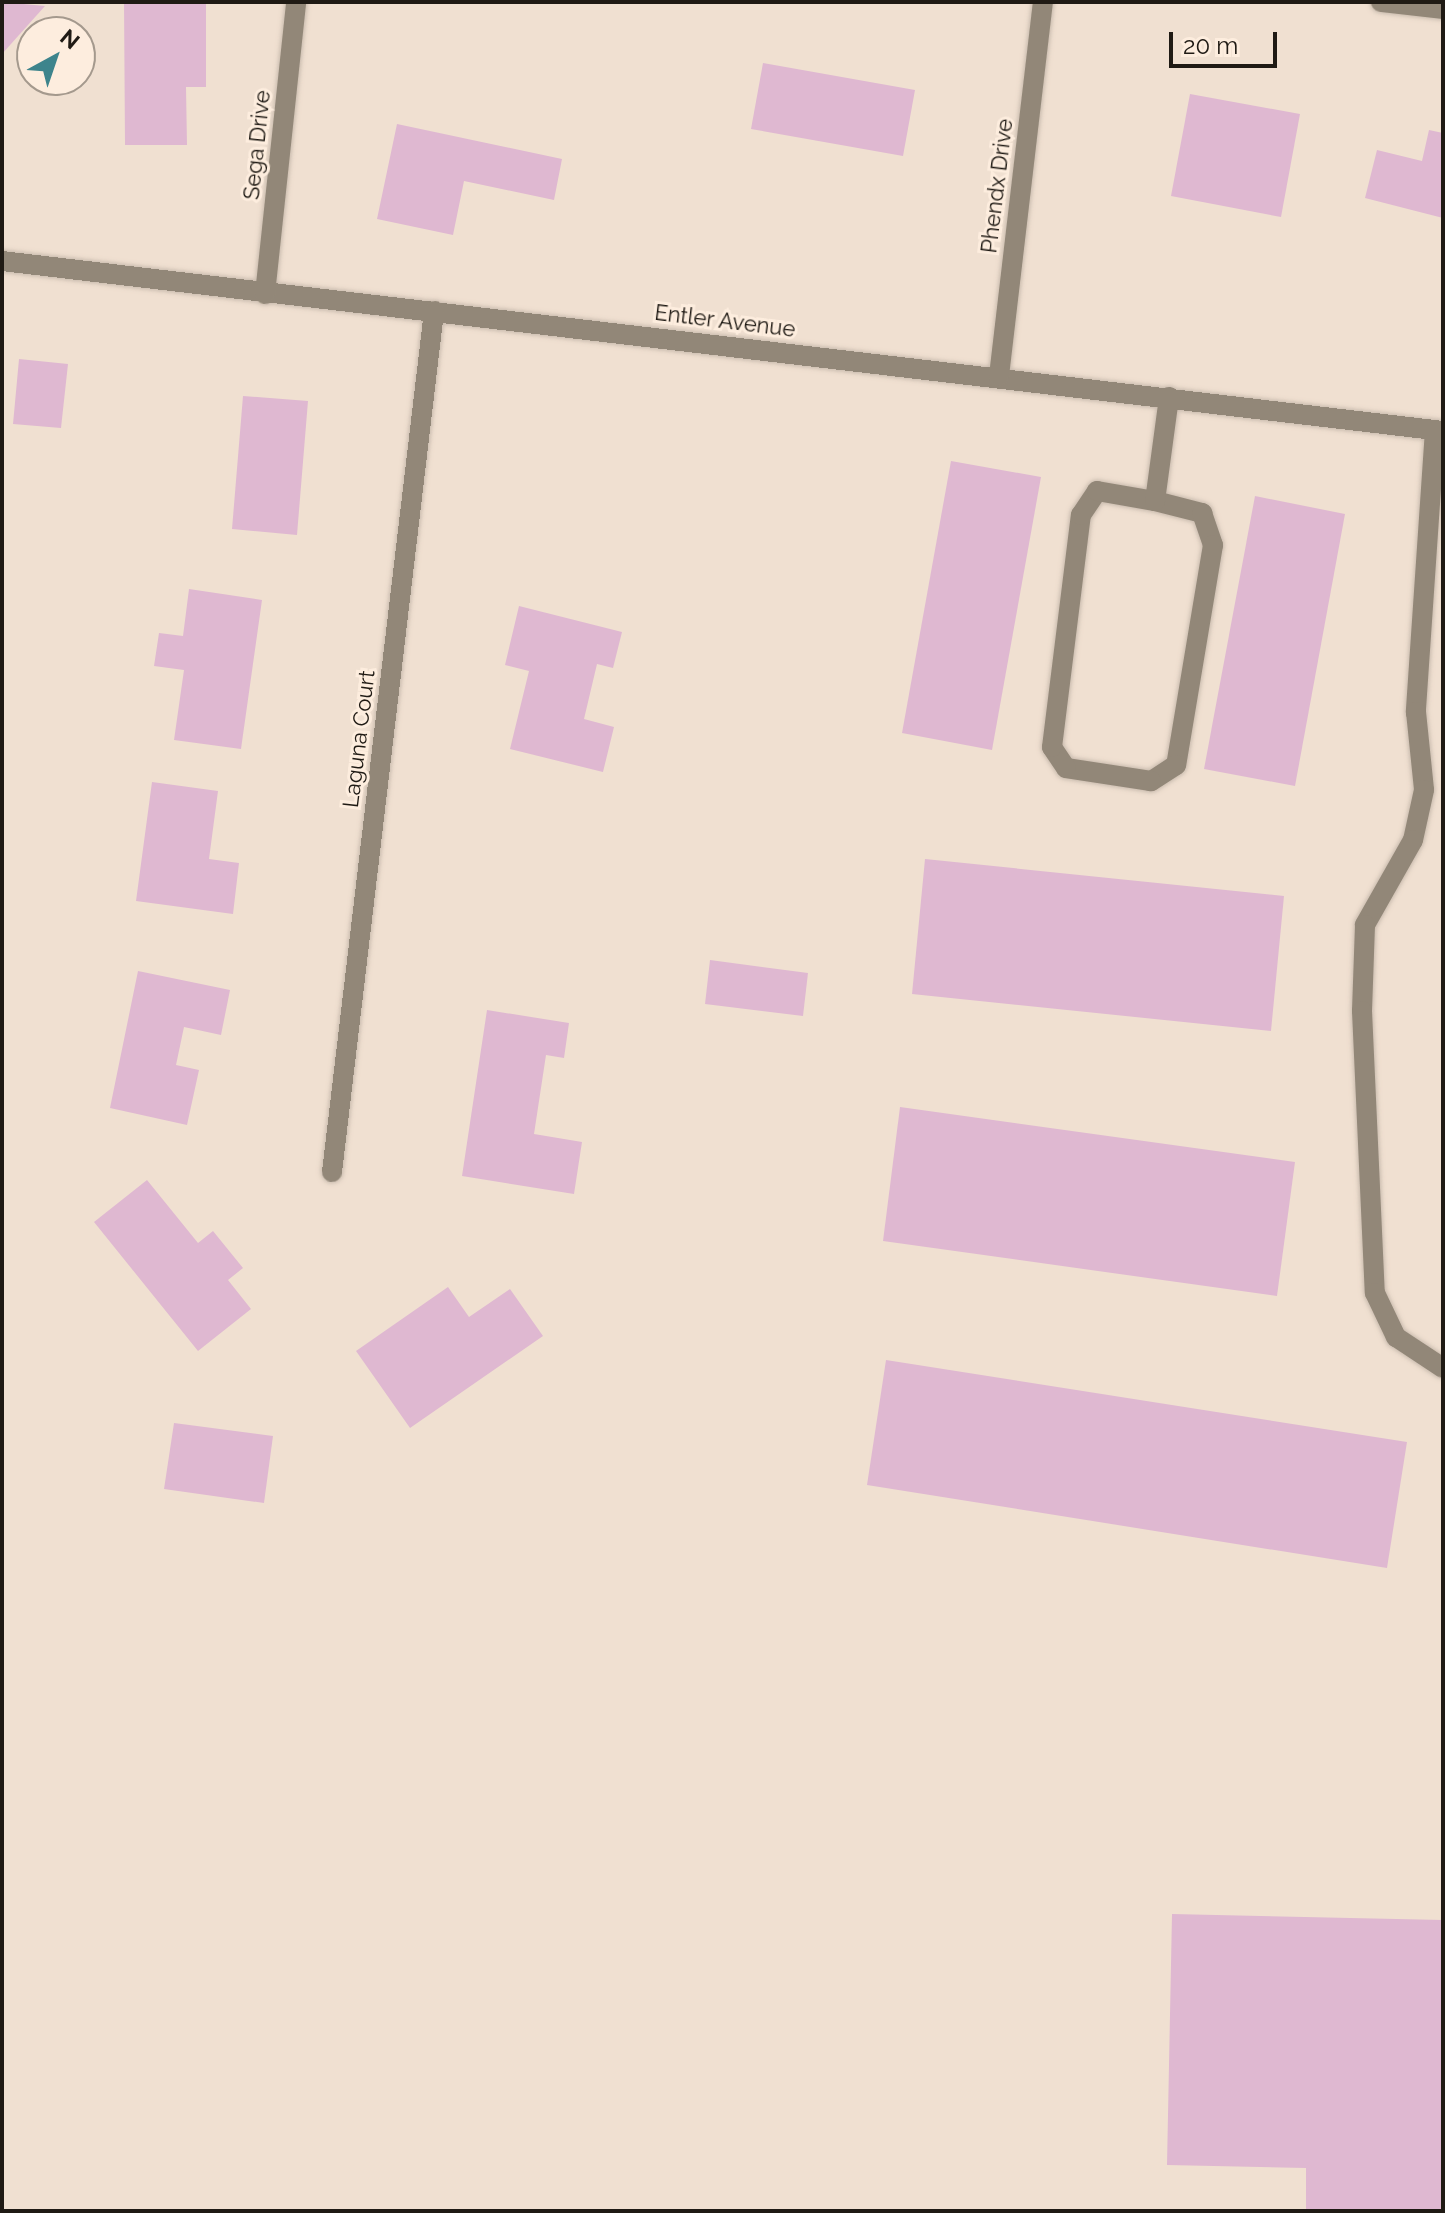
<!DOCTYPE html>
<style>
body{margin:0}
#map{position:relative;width:1445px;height:2213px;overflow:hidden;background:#f0e0d1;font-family:Raleway,sans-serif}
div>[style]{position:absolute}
.building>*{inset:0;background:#dfb8d1}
.roads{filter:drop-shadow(0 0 2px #cabcaf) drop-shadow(0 0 2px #cabcaf)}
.service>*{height:20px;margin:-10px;padding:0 10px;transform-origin:10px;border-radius:10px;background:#928778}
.minor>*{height:20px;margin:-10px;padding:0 10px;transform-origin:10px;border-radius:10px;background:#928778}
span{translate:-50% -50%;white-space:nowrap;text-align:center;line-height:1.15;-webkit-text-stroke:6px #fdedde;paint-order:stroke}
.street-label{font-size:22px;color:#1f1a14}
.frame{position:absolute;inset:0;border:4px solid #1f1a14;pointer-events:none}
.north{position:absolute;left:16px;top:16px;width:80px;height:80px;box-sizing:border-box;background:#fdedde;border:2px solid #a4998d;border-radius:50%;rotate:40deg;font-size:22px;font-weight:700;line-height:32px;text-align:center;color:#1f1a14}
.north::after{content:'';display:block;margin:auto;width:28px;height:36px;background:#3d848c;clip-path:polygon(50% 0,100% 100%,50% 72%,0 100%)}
.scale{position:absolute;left:1169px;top:32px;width:108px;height:36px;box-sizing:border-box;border:4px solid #1f1a14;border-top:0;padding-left:10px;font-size:24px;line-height:28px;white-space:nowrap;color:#1f1a14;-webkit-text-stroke:6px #fdedde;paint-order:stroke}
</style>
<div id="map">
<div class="building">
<div style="clip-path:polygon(2px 2px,45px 6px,2px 54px)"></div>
<div style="clip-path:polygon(124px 2px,206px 2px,206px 87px,186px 87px,187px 145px,125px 145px)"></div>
<div style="clip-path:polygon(763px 63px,915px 90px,903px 156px,751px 129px)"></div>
<div style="clip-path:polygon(1190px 94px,1300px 114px,1281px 217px,1171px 196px)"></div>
<div style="clip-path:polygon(397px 124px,562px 159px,554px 200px,464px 181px,453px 235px,377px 219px)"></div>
<div style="clip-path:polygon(1429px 130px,1443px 133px,1443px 218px,1365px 198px,1377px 150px,1422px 161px)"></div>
<div style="clip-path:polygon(19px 359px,68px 364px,61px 428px,13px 424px)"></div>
<div style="clip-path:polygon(243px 396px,308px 401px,297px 535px,232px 529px)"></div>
<div style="clip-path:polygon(951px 461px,1041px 477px,992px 750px,902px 733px)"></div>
<div style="clip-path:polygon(1255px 496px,1345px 514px,1295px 786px,1204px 769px)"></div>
<div style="clip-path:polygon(189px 589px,262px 600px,241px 749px,174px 740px,184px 670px,154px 666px,159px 633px,183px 636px)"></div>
<div style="clip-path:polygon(519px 606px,622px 632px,613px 668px,597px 664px,584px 719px,614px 727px,603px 772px,510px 749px,529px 671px,505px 665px)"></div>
<div style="clip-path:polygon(152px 782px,218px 791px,209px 859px,239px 863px,233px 914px,136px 901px)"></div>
<div style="clip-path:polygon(925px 859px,1284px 896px,1271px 1031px,912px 994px)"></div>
<div style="clip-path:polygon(710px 960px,808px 973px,803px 1016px,705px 1004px)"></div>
<div style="clip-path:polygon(138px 971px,230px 990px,221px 1035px,184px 1027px,176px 1065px,199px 1070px,187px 1125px,110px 1108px)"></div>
<div style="clip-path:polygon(487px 1010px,569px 1023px,564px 1058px,546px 1055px,534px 1134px,582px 1142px,574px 1194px,462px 1176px)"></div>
<div style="clip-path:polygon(900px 1107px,1295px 1162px,1277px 1296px,883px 1241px)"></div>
<div style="clip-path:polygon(147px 1180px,198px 1243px,213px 1231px,243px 1268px,228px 1280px,251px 1309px,198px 1351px,94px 1222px)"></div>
<div style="clip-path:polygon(448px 1287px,469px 1317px,510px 1289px,543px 1336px,410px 1428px,356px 1351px)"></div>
<div style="clip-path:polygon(886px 1360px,1407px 1442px,1387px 1568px,867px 1485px)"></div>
<div style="clip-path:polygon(174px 1423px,273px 1436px,264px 1503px,164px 1489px)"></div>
<div style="clip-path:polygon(1172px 1914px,1443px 1920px,1443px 2211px,1306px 2211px,1306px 2168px,1167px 2165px)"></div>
</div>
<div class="roads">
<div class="service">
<div style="left:1435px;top:430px;width:283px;rotate:93.9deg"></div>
<div style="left:1416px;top:712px;width:78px;rotate:84.1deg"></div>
<div style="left:1424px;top:790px;width:51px;rotate:102.4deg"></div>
<div style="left:1413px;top:840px;width:98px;rotate:119.5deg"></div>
<div style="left:1365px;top:925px;width:86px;rotate:92deg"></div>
<div style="left:1362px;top:1011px;width:282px;rotate:87.4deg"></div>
<div style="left:1375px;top:1293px;width:49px;rotate:64.5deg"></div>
<div style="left:1396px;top:1337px;width:56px;rotate:33.4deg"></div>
<div style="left:1155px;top:501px;width:49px;rotate:14.3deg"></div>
<div style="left:1202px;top:513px;width:34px;rotate:71deg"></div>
<div style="left:1213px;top:545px;width:223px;rotate:99.5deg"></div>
<div style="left:1176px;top:765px;width:30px;rotate:147deg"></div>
<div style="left:1151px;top:781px;width:86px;rotate:-171.3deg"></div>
<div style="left:1066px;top:768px;width:25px;rotate:-124deg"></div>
<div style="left:1052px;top:747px;width:234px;rotate:-82.9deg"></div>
<div style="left:1081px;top:515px;width:29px;rotate:-56deg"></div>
<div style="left:1097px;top:491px;width:59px;rotate:9.8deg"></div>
<div style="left:1155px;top:501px;width:105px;rotate:-82.3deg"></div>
</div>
<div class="minor">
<div style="left:1381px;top:2px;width:62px;rotate:6.4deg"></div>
<div style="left:2px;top:261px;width:1451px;rotate:6.73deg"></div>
<div style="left:265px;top:294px;width:294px;rotate:-83.9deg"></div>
<div style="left:999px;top:376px;width:377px;rotate:-83.3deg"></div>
<div style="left:332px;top:1172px;width:867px;rotate:-83.24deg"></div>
</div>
</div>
<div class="street-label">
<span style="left:257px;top:145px;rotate:-84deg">Sega Drive</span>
<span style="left:997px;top:186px;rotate:-83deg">Phendx Drive</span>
<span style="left:725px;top:321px;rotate:7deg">Entler Avenue</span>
<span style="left:359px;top:739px;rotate:-83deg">Laguna Court</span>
</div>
<div class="frame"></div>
<div class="north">N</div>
<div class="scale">20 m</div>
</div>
